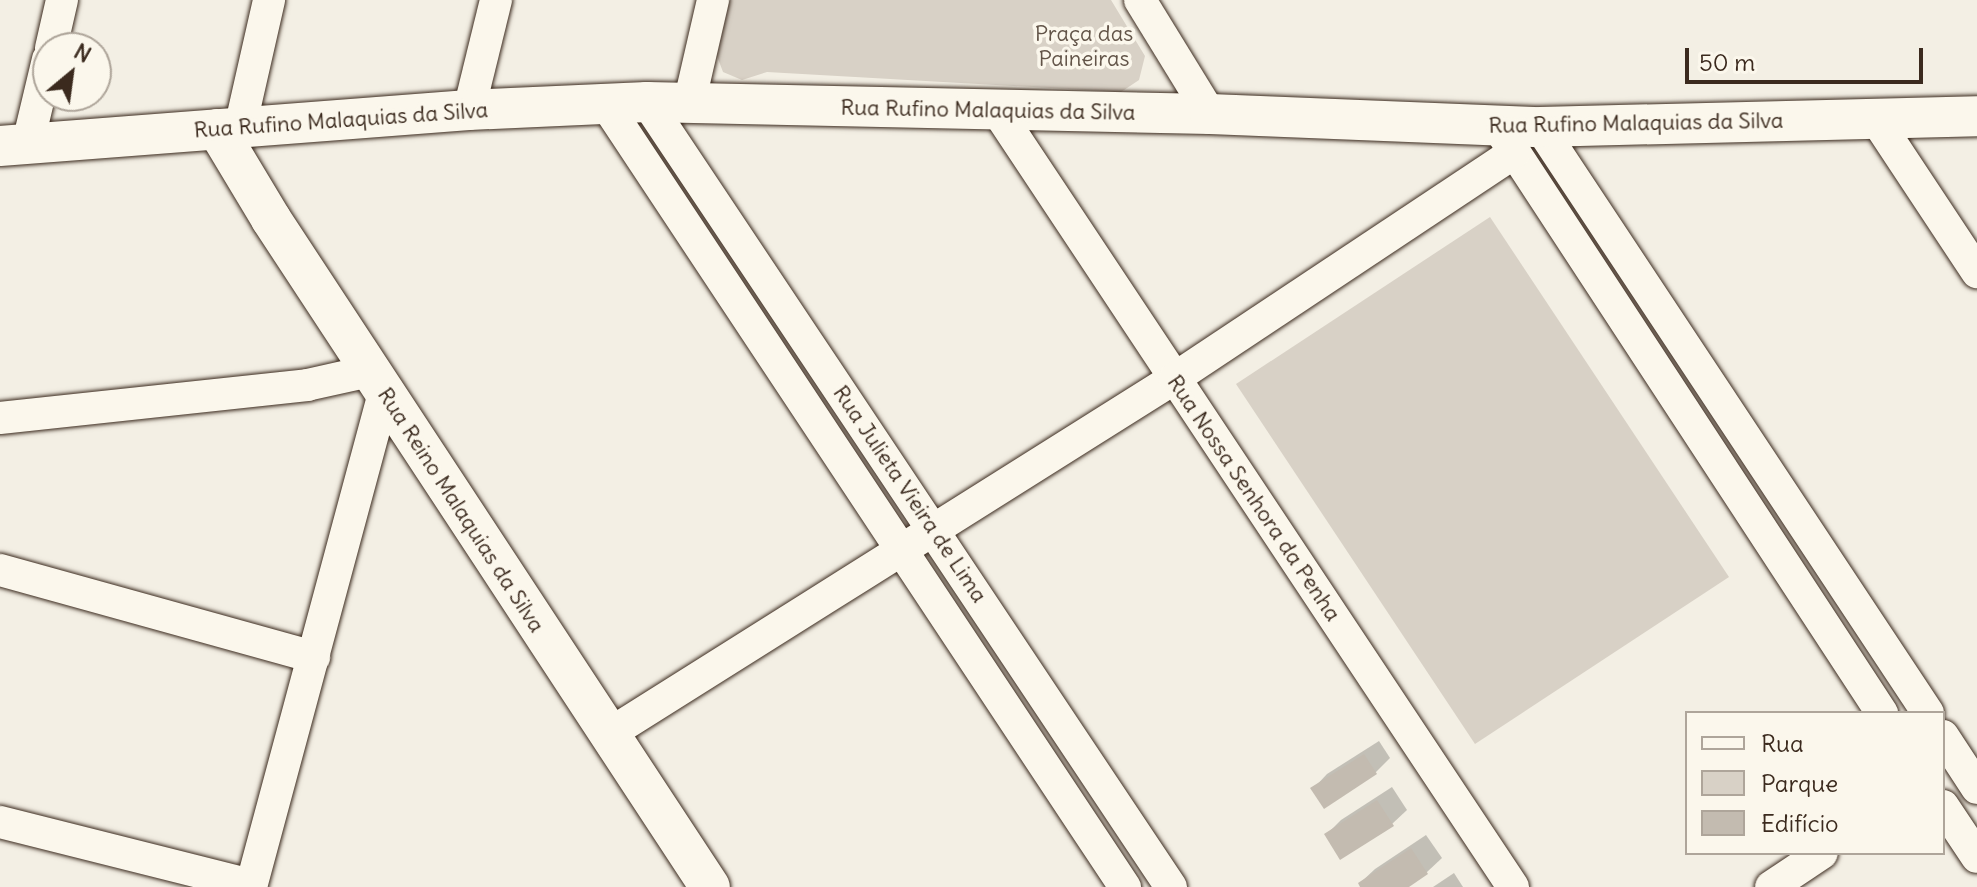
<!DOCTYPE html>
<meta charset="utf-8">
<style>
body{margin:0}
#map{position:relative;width:1977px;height:887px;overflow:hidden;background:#f3efe4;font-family:Delius,sans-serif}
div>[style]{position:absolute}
.green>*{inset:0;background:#d8d1c6}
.shadow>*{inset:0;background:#0003}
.building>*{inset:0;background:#c3bbb0}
.roads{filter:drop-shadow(0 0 2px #3b2a1e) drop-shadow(0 0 2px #3b2a1e)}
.minor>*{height:32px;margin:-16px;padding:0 16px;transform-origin:16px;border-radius:16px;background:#fbf7ec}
.tertiary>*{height:40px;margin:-20px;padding:0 20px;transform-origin:20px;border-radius:20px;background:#fbf7ec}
span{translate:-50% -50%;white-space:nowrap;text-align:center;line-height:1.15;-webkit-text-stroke:7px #fbf7ec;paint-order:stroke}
.park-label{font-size:22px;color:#625448}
.street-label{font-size:22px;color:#3b2a1e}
.legend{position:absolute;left:1685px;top:711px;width:260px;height:144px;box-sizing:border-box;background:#fbf7ec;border:2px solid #aea59a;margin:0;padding:10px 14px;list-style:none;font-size:24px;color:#3b2a1e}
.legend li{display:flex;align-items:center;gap:16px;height:40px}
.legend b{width:40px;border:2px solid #aea59a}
.north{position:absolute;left:32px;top:32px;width:80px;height:80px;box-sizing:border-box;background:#fbf7ec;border:2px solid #aea59a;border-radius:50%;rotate:29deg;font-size:22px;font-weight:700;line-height:32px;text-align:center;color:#3b2a1e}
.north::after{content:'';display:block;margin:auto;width:28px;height:36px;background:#3b2a1e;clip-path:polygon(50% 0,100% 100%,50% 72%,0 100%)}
.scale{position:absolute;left:1685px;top:48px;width:238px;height:36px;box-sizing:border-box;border:4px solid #3b2a1e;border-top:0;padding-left:10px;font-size:24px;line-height:28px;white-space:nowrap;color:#3b2a1e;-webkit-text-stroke:6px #fbf7ec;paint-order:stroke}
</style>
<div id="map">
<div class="green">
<div style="clip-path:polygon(730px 0,1111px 0,1145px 56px,1139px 80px,1121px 92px,767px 72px,742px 80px,723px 72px,717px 56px)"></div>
<div style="clip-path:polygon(1490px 217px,1729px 577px,1475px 744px,1236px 384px)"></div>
</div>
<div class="shadow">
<div style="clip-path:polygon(1379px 741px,1390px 758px,1376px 772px,1313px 789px,1327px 774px)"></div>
<div style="clip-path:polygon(1392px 787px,1407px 810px,1392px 824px,1326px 835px,1341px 820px)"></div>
<div style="clip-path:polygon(1426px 835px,1442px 858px,1427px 872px,1405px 887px,1363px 887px,1360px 883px,1375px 869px)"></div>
<div style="clip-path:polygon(1454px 873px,1463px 887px,1433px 887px)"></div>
</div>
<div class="building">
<div style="clip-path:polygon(1364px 754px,1377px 774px,1324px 809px,1310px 788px)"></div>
<div style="clip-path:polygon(1377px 800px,1394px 826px,1340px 860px,1324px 834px)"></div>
<div style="clip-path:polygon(1411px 848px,1428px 874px,1409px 887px,1360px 887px,1358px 883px)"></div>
</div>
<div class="roads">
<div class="minor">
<div style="left:1140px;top:0;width:134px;rotate:58.4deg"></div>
<div style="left:51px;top:48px;width:49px;rotate:-77.1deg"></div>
<div style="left:647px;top:102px;width:944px;rotate:56.28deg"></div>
<div style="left:605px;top:103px;width:941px;rotate:56.45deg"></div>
<div style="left:689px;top:104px;width:107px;rotate:-77deg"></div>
<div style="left:996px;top:109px;width:934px;rotate:56.39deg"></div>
<div style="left:469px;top:110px;width:113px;rotate:-76.2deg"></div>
<div style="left:1875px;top:118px;width:185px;rotate:56.5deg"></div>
<div style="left:1540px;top:127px;width:703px;rotate:56.49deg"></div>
<div style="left:240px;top:128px;width:131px;rotate:-77.2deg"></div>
<div style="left:1504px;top:136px;width:690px;rotate:56.77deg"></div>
<div style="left:28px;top:143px;width:86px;rotate:-76.6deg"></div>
<div style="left:0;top:418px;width:309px;rotate:-6.1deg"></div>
<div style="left:307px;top:385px;width:65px;rotate:-12.5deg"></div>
<div style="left:0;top:570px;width:326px;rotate:15.5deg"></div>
<div style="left:609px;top:734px;width:669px;rotate:-32.17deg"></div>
<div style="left:1175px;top:378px;width:408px;rotate:-33.6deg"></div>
<div style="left:1943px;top:736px;width:62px;rotate:56.8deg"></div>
<div style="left:1943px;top:806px;width:61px;rotate:56.3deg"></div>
<div style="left:0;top:822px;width:259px;rotate:14.1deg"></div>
<div style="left:251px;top:887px;width:512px;rotate:-74.93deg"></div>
<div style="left:1771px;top:887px;width:61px;rotate:-33.7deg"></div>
</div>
<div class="tertiary">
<div style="left:217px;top:129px;width:105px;rotate:59deg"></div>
<div style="left:271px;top:219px;width:799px;rotate:56.69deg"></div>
<div style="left:0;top:146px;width:470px;rotate:-4.4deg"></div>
<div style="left:469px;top:110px;width:178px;rotate:-2.6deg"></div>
<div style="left:647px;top:102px;width:563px;rotate:1.22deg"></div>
<div style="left:1210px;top:114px;width:330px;rotate:2.3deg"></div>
<div style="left:1540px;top:127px;width:437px;rotate:-1.4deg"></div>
</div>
</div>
<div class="park-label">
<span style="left:1084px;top:46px">Praça das<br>Paineiras</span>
</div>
<div class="street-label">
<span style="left:988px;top:110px;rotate:1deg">Rua Rufino Malaquias da Silva</span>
<span style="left:341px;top:120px;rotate:-4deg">Rua Rufino Malaquias da Silva</span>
<span style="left:1636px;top:123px;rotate:-1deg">Rua Rufino Malaquias da Silva</span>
<span style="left:910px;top:494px;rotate:56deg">Rua Julieta Vieira de Lima</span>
<span style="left:1254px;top:498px;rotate:56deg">Rua Nossa Senhora da Penha</span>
<span style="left:461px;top:510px;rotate:57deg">Rua Reino Malaquias da Silva</span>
</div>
<ul class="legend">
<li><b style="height:10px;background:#fbf7ec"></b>Rua</li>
<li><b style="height:22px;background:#d8d1c6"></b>Parque</li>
<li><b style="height:22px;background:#c3bbb0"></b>Edifício</li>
</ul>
<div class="north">N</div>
<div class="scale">50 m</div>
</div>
